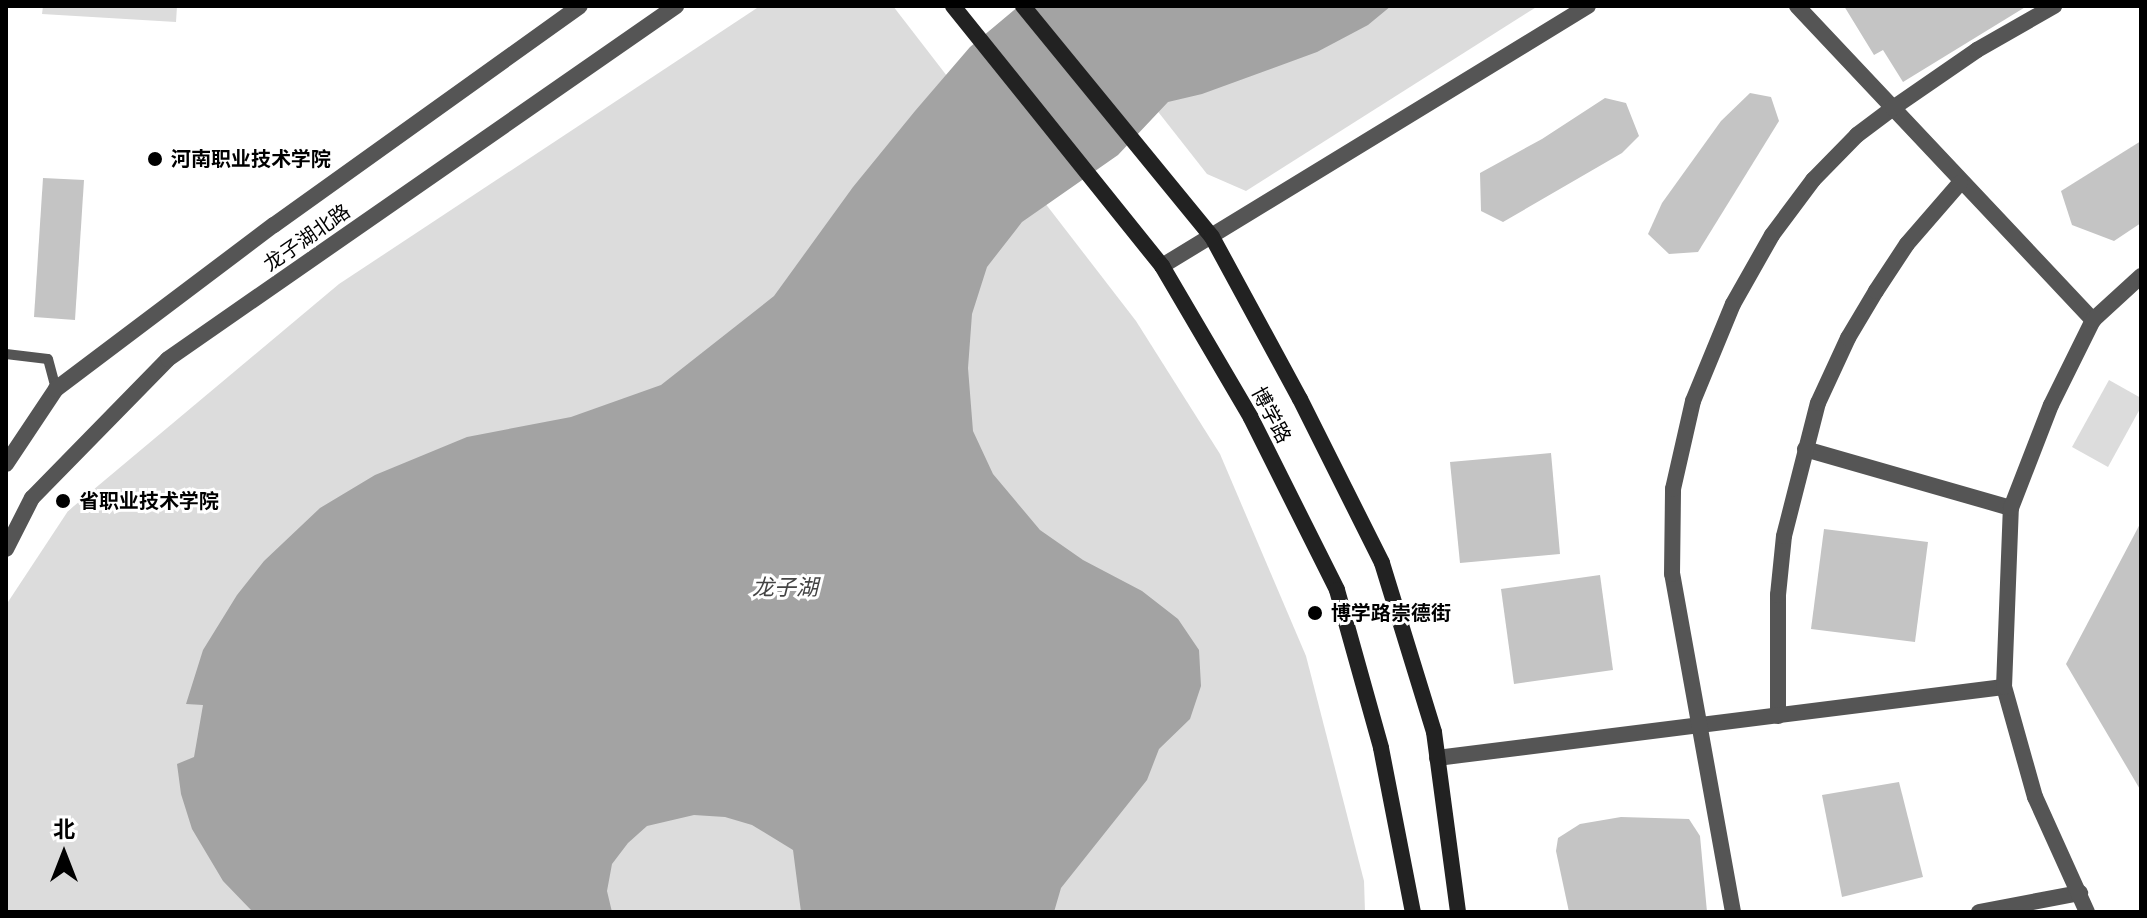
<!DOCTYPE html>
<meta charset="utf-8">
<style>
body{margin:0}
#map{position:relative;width:2147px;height:918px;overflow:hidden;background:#fff;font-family:"DejaVu Sans","Noto Sans SC",sans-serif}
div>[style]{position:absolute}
.green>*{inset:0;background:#dcdcdc}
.water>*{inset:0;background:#a3a3a3}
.building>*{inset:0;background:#c4c4c4}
.service>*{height:10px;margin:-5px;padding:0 5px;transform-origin:5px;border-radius:5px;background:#555}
.minor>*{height:16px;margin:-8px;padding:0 8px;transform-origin:8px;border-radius:8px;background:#555}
.tertiary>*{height:16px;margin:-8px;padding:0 8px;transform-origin:8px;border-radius:8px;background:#555}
.secondary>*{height:16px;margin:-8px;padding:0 8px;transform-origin:8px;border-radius:8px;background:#222}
.dots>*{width:22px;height:22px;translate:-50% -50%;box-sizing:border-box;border:4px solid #fff;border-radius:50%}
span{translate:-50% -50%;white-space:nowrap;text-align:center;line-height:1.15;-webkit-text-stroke:6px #fff;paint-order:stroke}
.poi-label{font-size:20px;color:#000;font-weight:700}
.left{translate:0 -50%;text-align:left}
.street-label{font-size:20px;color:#000}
.water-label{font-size:22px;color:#444;font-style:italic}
.frame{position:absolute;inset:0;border:8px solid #000;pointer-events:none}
.north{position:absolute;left:24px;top:814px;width:80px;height:80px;-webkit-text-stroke:6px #fff;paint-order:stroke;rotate:0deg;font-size:22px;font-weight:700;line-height:32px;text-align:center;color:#000}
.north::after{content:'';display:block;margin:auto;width:28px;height:36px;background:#000;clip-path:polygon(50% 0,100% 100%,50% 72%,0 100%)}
</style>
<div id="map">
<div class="green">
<div style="clip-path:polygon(43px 6px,177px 6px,176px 22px,42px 14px)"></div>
<div style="clip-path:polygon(760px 6px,893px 6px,1136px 321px,1220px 454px,1306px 656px,1364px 881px,1365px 912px,6px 912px,6px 605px,68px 511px,339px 284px)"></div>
<div style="clip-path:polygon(1075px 6px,1538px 6px,1246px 191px,1207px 174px)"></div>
<div style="clip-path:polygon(2109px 380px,2141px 398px,2141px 407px,2108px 467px,2072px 447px)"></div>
</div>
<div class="water">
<div style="clip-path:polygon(1019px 6px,1391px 6px,1368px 25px,1317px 52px,1202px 94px,1168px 102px,1118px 155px,1022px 222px,987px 267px,972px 314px,968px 368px,973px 431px,993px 474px,1040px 530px,1083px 560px,1142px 591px,1178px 619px,1199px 650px,1201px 686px,1190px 719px,1159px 749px,1147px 780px,1061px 888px,1054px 912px,801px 912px,793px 850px,752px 825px,725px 817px,694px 815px,647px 826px,628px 843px,612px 864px,607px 891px,612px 912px,251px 910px,223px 881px,192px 829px,181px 794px,177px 764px,194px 757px,203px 705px,186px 704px,203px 650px,237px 595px,264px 561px,320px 508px,375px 475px,467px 437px,571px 417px,661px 385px,774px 296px,853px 187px,915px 111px,970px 47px)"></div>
</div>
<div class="building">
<div style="clip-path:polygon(1844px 6px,2027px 6px,1903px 82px,1883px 50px,1874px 55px)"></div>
<div style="clip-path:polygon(1750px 93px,1771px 97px,1779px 121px,1698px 252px,1669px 254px,1648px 234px,1662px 203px,1721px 121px)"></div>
<div style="clip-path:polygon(1605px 98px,1626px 103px,1639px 136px,1622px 153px,1503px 222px,1481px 211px,1480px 173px,1542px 139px)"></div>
<div style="clip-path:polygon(2141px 141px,2141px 223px,2114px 241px,2072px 225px,2061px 191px)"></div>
<div style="clip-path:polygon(43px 178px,84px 180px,75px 320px,34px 317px)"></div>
<div style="clip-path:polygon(1551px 453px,1560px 554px,1460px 563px,1450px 462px)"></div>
<div style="clip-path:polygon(2141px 522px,2141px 791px,2066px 664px)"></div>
<div style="clip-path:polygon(1824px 529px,1928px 542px,1915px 642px,1811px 629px)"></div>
<div style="clip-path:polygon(1600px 575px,1613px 670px,1514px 684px,1501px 589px)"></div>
<div style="clip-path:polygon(1899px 782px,1923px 877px,1842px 897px,1822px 795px)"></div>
<div style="clip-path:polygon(1621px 817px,1689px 819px,1700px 836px,1707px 912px,1569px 912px,1556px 851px,1558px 838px,1580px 824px)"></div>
</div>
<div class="service">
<div style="left:6px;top:354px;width:42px;rotate:6.8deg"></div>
<div style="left:48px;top:359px;width:31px;rotate:75deg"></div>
</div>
<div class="minor">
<div style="left:1797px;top:6px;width:432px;rotate:46.7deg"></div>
<div style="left:1805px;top:449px;width:214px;rotate:16deg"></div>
<div style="left:1778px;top:716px;width:121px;rotate:-90deg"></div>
<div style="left:1778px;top:595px;width:59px;rotate:-84.2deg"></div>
<div style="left:1784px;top:536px;width:137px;rotate:-75.7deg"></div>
<div style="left:1818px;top:403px;width:72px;rotate:-65.2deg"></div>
<div style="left:1848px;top:338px;width:55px;rotate:-59.2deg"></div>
<div style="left:1876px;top:291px;width:56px;rotate:-56.6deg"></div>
<div style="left:1907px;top:244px;width:81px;rotate:-49deg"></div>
<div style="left:1437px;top:758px;width:571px;rotate:-7.14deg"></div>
<div style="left:1733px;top:912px;width:343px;rotate:-100.2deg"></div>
<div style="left:1672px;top:574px;width:85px;rotate:-89.3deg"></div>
<div style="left:1673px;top:489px;width:90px;rotate:-77.2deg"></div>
<div style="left:1693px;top:401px;width:105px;rotate:-67.6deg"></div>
<div style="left:1733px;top:304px;width:79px;rotate:-60.5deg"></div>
<div style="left:1772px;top:235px;width:69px;rotate:-53.3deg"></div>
<div style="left:1813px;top:180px;width:63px;rotate:-45.6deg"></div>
<div style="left:1857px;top:135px;width:45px;rotate:-36.9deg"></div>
<div style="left:1893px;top:108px;width:102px;rotate:-34.6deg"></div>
<div style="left:1977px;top:50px;width:89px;rotate:-29.7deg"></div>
<div style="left:1979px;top:912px;width:103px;rotate:-10.7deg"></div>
</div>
<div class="tertiary">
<div style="left:1162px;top:266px;width:499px;rotate:-31.4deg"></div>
<div style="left:6px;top:464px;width:90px;rotate:-56.3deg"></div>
<div style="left:56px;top:389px;width:273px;rotate:-37deg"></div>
<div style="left:274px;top:225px;width:376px;rotate:-35.6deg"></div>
<div style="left:6px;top:549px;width:57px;rotate:-63deg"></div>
<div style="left:32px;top:498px;width:194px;rotate:-45.6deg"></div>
<div style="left:168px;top:359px;width:619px;rotate:-34.79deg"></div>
<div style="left:2087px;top:912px;width:126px;rotate:-114.3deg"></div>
<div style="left:2035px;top:797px;width:114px;rotate:-105.7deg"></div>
<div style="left:2004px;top:687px;width:179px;rotate:-87.8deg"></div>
<div style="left:2011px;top:508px;width:110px;rotate:-68.8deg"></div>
<div style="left:2051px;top:405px;width:95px;rotate:-63.7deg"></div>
<div style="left:2093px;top:320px;width:65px;rotate:-42.5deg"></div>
</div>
<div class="secondary">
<div style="left:953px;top:6px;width:334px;rotate:51.2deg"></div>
<div style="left:1162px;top:266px;width:176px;rotate:59.6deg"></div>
<div style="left:1251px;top:418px;width:192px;rotate:63.4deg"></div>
<div style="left:1337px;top:590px;width:164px;rotate:74.4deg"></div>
<div style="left:1381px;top:748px;width:167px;rotate:79deg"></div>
<div style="left:1023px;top:6px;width:298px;rotate:50.7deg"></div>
<div style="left:1212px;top:237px;width:184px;rotate:61.5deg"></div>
<div style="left:1300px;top:399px;width:183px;rotate:63.4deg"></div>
<div style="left:1382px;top:563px;width:177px;rotate:72.9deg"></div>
<div style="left:1434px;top:732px;width:182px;rotate:82.4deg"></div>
</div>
<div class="dots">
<div style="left:155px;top:159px;background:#000"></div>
<div style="left:63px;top:501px;background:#000"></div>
<div style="left:1315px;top:613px;background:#000"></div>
</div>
<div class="poi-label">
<span class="left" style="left:171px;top:159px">河南职业技术学院</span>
<span class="left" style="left:79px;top:501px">省职业技术学院</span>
<span class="left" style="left:1331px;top:613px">博学路崇德街</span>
</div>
<div class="street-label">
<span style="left:307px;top:238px;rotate:-35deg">龙子湖北路</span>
<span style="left:1271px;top:415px;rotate:62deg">博学路</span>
</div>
<div class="water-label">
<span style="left:785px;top:588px">龙子湖</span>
</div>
<div class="frame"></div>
<div class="north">北</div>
</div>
